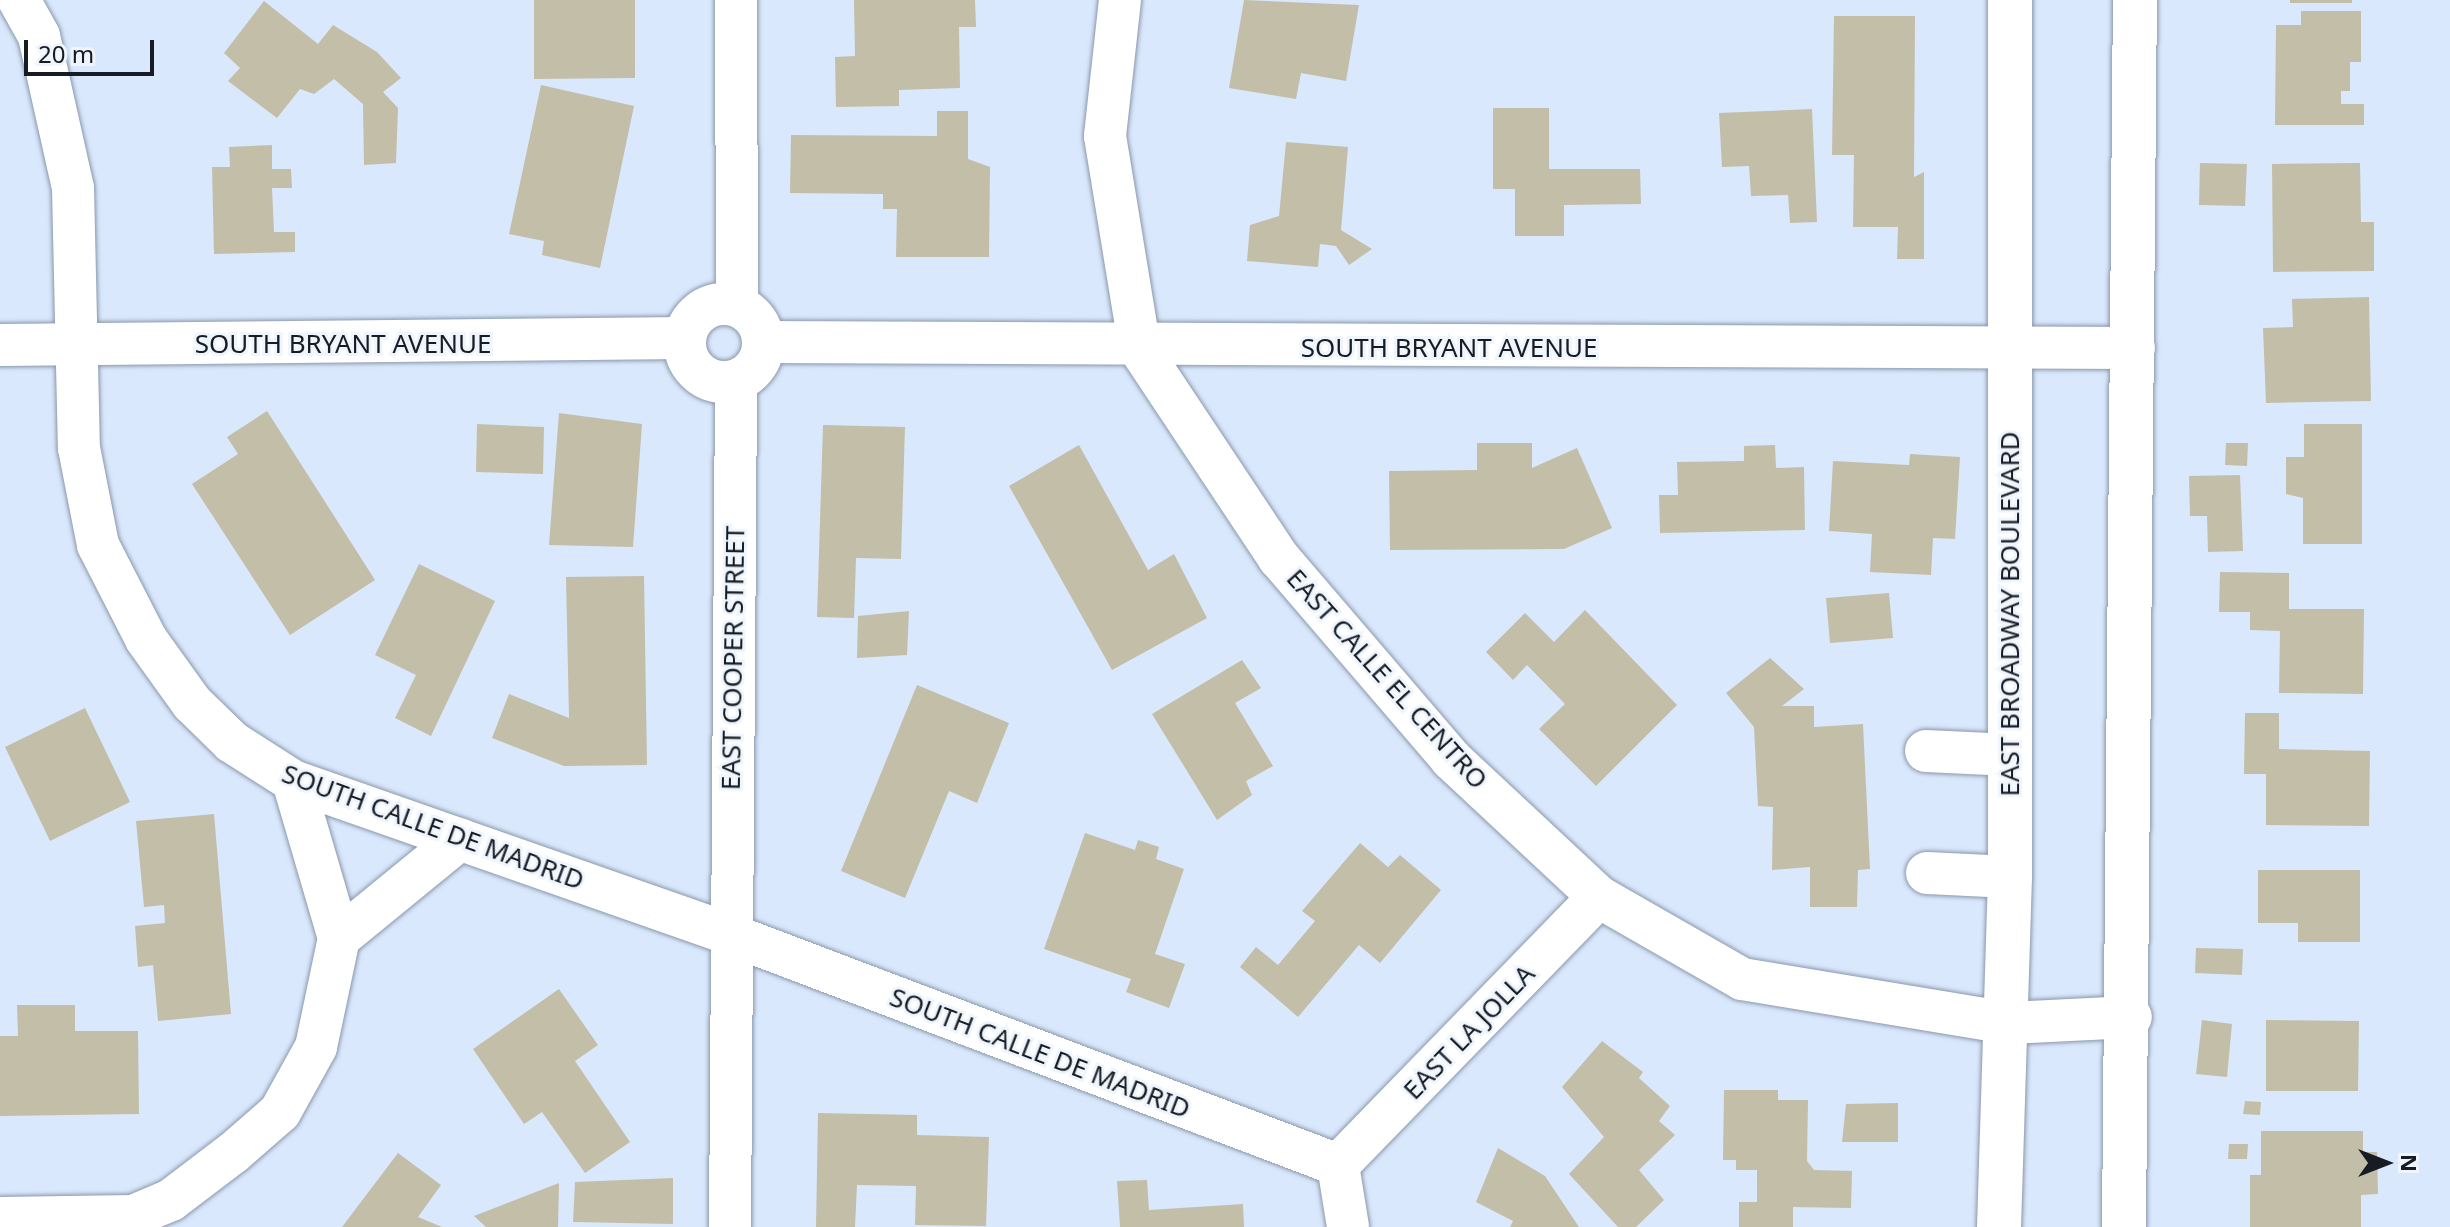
<!DOCTYPE html>
<style>
body{margin:0}
#map{position:relative;width:2450px;height:1227px;overflow:hidden;background:#dae8fd;font-family:"Noto Sans",sans-serif}
div>[style]{position:absolute}
.building>*{inset:0;background:#c3bea7}
.roads{filter:drop-shadow(0 0 2px #8a98ab) drop-shadow(0 0 2px #8a98ab)}
.minor>*{height:42px;margin:-21px;padding:0 21px;transform-origin:21px;border-radius:21px;background:#fff}
.minor>.ring{margin:-21px;padding:0;box-sizing:content-box;background:none;border:42px solid #fff;border-radius:50%}
.major>*{height:44px;margin:-22px;padding:0 22px;transform-origin:22px;border-radius:22px;background:#fff}
span{translate:-50% -50%;white-space:nowrap;text-align:center;line-height:1.15;-webkit-text-stroke:6px #eff5fd;paint-order:stroke}
.street-label{font-size:26px;color:#171c24}
.north{position:absolute;left:2346px;top:1123px;width:80px;height:80px;-webkit-text-stroke:6px #eff5fd;paint-order:stroke;rotate:90deg;font-size:22px;font-weight:700;line-height:32px;text-align:center;color:#171c24}
.north::after{content:'';display:block;margin:auto;width:28px;height:36px;background:#171c24;clip-path:polygon(50% 0,100% 100%,50% 72%,0 100%)}
.scale{position:absolute;left:24px;top:40px;width:130px;height:36px;box-sizing:border-box;border:4px solid #171c24;border-top:0;padding-left:10px;font-size:24px;line-height:28px;white-space:nowrap;color:#171c24;-webkit-text-stroke:6px #eff5fd;paint-order:stroke}
</style>
<div id="map">
<div class="building">
<div style="clip-path:polygon(534px 0,635px 0,635px 78px,534px 79px)"></div>
<div style="clip-path:polygon(854px 0,975px 0,976px 27px,959px 27px,960px 88px,899px 90px,899px 106px,836px 107px,835px 57px,855px 56px)"></div>
<div style="clip-path:polygon(1244px 0,1359px 5px,1346px 81px,1301px 73px,1296px 99px,1229px 88px)"></div>
<div style="clip-path:polygon(2290px 0,2352px 0,2352px 3px,2290px 3px)"></div>
<div style="clip-path:polygon(264px 1px,318px 44px,333px 25px,377px 52px,401px 78px,383px 92px,398px 108px,396px 163px,364px 165px,363px 104px,334px 79px,314px 94px,300px 89px,277px 118px,228px 81px,240px 68px,224px 53px)"></div>
<div style="clip-path:polygon(2301px 11px,2361px 11px,2361px 62px,2350px 62px,2350px 91px,2341px 91px,2341px 104px,2364px 104px,2364px 125px,2275px 125px,2276px 25px,2301px 25px)"></div>
<div style="clip-path:polygon(1834px 16px,1915px 16px,1914px 177px,1924px 172px,1924px 259px,1897px 259px,1898px 227px,1853px 227px,1854px 155px,1832px 155px)"></div>
<div style="clip-path:polygon(541px 85px,634px 106px,600px 268px,542px 255px,544px 241px,509px 234px)"></div>
<div style="clip-path:polygon(1493px 108px,1549px 108px,1549px 169px,1640px 169px,1641px 204px,1564px 205px,1564px 236px,1515px 236px,1515px 189px,1493px 189px)"></div>
<div style="clip-path:polygon(1812px 109px,1817px 222px,1790px 223px,1788px 195px,1751px 196px,1749px 166px,1722px 167px,1719px 113px)"></div>
<div style="clip-path:polygon(937px 111px,968px 111px,968px 159px,990px 167px,989px 257px,896px 257px,897px 209px,883px 209px,883px 194px,790px 193px,791px 135px,937px 136px)"></div>
<div style="clip-path:polygon(1286px 142px,1348px 147px,1341px 230px,1372px 249px,1349px 265px,1336px 246px,1320px 244px,1318px 267px,1247px 261px,1250px 225px,1279px 216px)"></div>
<div style="clip-path:polygon(272px 145px,272px 169px,291px 169px,292px 188px,272px 188px,274px 232px,295px 232px,295px 252px,214px 254px,212px 167px,230px 167px,229px 147px)"></div>
<div style="clip-path:polygon(2200px 163px,2247px 164px,2245px 206px,2199px 205px)"></div>
<div style="clip-path:polygon(2360px 163px,2361px 222px,2374px 222px,2374px 271px,2273px 272px,2272px 164px)"></div>
<div style="clip-path:polygon(2369px 297px,2371px 401px,2266px 403px,2263px 328px,2293px 327px,2292px 299px)"></div>
<div style="clip-path:polygon(267px 411px,375px 580px,290px 635px,192px 484px,238px 454px,227px 437px)"></div>
<div style="clip-path:polygon(559px 413px,642px 424px,633px 547px,549px 545px)"></div>
<div style="clip-path:polygon(477px 424px,544px 427px,543px 474px,476px 472px)"></div>
<div style="clip-path:polygon(2304px 424px,2362px 424px,2362px 544px,2303px 544px,2303px 498px,2286px 494px,2286px 457px,2304px 457px)"></div>
<div style="clip-path:polygon(823px 425px,905px 427px,901px 559px,856px 558px,854px 618px,817px 617px)"></div>
<div style="clip-path:polygon(1477px 443px,1532px 443px,1532px 468px,1577px 448px,1612px 528px,1564px 549px,1390px 550px,1389px 471px,1477px 470px)"></div>
<div style="clip-path:polygon(2226px 443px,2248px 443px,2247px 466px,2225px 465px)"></div>
<div style="clip-path:polygon(1079px 445px,1148px 570px,1174px 554px,1207px 618px,1112px 670px,1009px 486px)"></div>
<div style="clip-path:polygon(1775px 445px,1776px 468px,1804px 467px,1805px 530px,1660px 533px,1659px 495px,1678px 495px,1677px 462px,1744px 461px,1744px 446px)"></div>
<div style="clip-path:polygon(1910px 454px,1960px 457px,1955px 539px,1933px 538px,1931px 575px,1870px 572px,1872px 534px,1829px 531px,1833px 461px,1909px 465px)"></div>
<div style="clip-path:polygon(2240px 475px,2243px 551px,2208px 552px,2207px 516px,2190px 516px,2189px 476px)"></div>
<div style="clip-path:polygon(419px 564px,495px 601px,431px 736px,395px 718px,416px 675px,375px 655px)"></div>
<div style="clip-path:polygon(2220px 572px,2289px 573px,2289px 609px,2364px 609px,2363px 694px,2279px 693px,2280px 631px,2250px 630px,2250px 612px,2219px 612px)"></div>
<div style="clip-path:polygon(644px 576px,647px 765px,564px 766px,492px 738px,509px 694px,569px 718px,566px 577px)"></div>
<div style="clip-path:polygon(1889px 593px,1893px 638px,1830px 643px,1826px 598px)"></div>
<div style="clip-path:polygon(1585px 610px,1677px 705px,1596px 786px,1539px 729px,1565px 704px,1527px 665px,1513px 680px,1486px 652px,1525px 613px,1554px 642px)"></div>
<div style="clip-path:polygon(909px 611px,907px 655px,857px 658px,858px 616px)"></div>
<div style="clip-path:polygon(1770px 658px,1804px 689px,1782px 706px,1814px 706px,1814px 727px,1863px 724px,1870px 869px,1858px 870px,1857px 907px,1810px 907px,1810px 867px,1772px 870px,1773px 807px,1758px 806px,1754px 727px,1726px 693px)"></div>
<div style="clip-path:polygon(1242px 660px,1261px 688px,1235px 703px,1273px 766px,1246px 781px,1252px 795px,1217px 820px,1152px 714px)"></div>
<div style="clip-path:polygon(917px 685px,1009px 723px,977px 803px,949px 791px,905px 898px,841px 871px)"></div>
<div style="clip-path:polygon(85px 708px,130px 802px,50px 841px,5px 747px)"></div>
<div style="clip-path:polygon(2245px 713px,2279px 713px,2279px 749px,2370px 751px,2369px 826px,2266px 825px,2266px 774px,2244px 774px)"></div>
<div style="clip-path:polygon(214px 814px,231px 1014px,158px 1021px,153px 965px,138px 967px,135px 926px,165px 923px,164px 905px,144px 907px,136px 821px)"></div>
<div style="clip-path:polygon(1085px 833px,1135px 850px,1138px 840px,1159px 847px,1156px 859px,1184px 869px,1155px 954px,1185px 964px,1169px 1008px,1126px 992px,1131px 979px,1044px 949px)"></div>
<div style="clip-path:polygon(1360px 843px,1388px 867px,1400px 855px,1441px 890px,1380px 963px,1359px 945px,1298px 1017px,1240px 967px,1256px 947px,1278px 965px,1315px 921px,1302px 911px)"></div>
<div style="clip-path:polygon(2258px 870px,2360px 870px,2360px 942px,2298px 942px,2298px 923px,2258px 923px)"></div>
<div style="clip-path:polygon(2196px 948px,2243px 949px,2242px 975px,2195px 973px)"></div>
<div style="clip-path:polygon(559px 989px,598px 1045px,575px 1061px,630px 1142px,585px 1173px,542px 1112px,524px 1124px,473px 1049px)"></div>
<div style="clip-path:polygon(17px 1005px,75px 1005px,75px 1031px,138px 1031px,139px 1114px,0 1116px,0 1036px,18px 1036px)"></div>
<div style="clip-path:polygon(2202px 1020px,2232px 1024px,2227px 1077px,2196px 1074px)"></div>
<div style="clip-path:polygon(2266px 1020px,2359px 1021px,2358px 1091px,2266px 1091px)"></div>
<div style="clip-path:polygon(1602px 1041px,1643px 1072px,1639px 1078px,1670px 1106px,1659px 1121px,1675px 1135px,1639px 1170px,1664px 1200px,1636px 1227px,1618px 1227px,1569px 1174px,1604px 1137px,1562px 1087px)"></div>
<div style="clip-path:polygon(1724px 1090px,1778px 1090px,1778px 1100px,1808px 1100px,1807px 1161px,1814px 1170px,1852px 1171px,1851px 1208px,1793px 1207px,1793px 1227px,1739px 1227px,1739px 1202px,1757px 1202px,1757px 1170px,1736px 1170px,1736px 1160px,1723px 1160px)"></div>
<div style="clip-path:polygon(2245px 1101px,2261px 1102px,2260px 1115px,2243px 1114px)"></div>
<div style="clip-path:polygon(1898px 1103px,1898px 1142px,1842px 1142px,1846px 1104px)"></div>
<div style="clip-path:polygon(818px 1113px,917px 1115px,917px 1135px,989px 1137px,986px 1226px,915px 1225px,916px 1186px,857px 1185px,855px 1227px,816px 1227px)"></div>
<div style="clip-path:polygon(2261px 1131px,2363px 1131px,2363px 1152px,2377px 1152px,2378px 1194px,2361px 1195px,2361px 1227px,2250px 1227px,2250px 1175px,2261px 1175px)"></div>
<div style="clip-path:polygon(2229px 1144px,2248px 1144px,2247px 1159px,2228px 1159px)"></div>
<div style="clip-path:polygon(1498px 1148px,1545px 1176px,1579px 1227px,1510px 1227px,1513px 1221px,1476px 1202px)"></div>
<div style="clip-path:polygon(398px 1153px,441px 1185px,418px 1217px,442px 1227px,342px 1227px)"></div>
<div style="clip-path:polygon(673px 1178px,673px 1224px,573px 1222px,575px 1182px)"></div>
<div style="clip-path:polygon(1147px 1180px,1149px 1210px,1243px 1204px,1244px 1227px,1120px 1227px,1117px 1181px)"></div>
<div style="clip-path:polygon(559px 1183px,558px 1227px,486px 1227px,474px 1216px)"></div>
</div>
<div class="roads">
<div class="minor">
<div style="left:19px;top:0;width:41px;rotate:60.9deg"></div>
<div style="left:39px;top:36px;width:156px;rotate:77.4deg"></div>
<div style="left:73px;top:188px;width:260px;rotate:88.7deg"></div>
<div style="left:79px;top:448px;width:99px;rotate:78.9deg"></div>
<div style="left:98px;top:545px;width:106px;rotate:62.9deg"></div>
<div style="left:146px;top:639px;width:79px;rotate:54.3deg"></div>
<div style="left:192px;top:703px;width:56px;rotate:44.3deg"></div>
<div style="left:232px;top:742px;width:72px;rotate:32.6deg"></div>
<div style="left:293px;top:781px;width:462px;rotate:19.3deg"></div>
<div style="left:729px;top:934px;width:651px;rotate:20.77deg"></div>
<div style="left:736px;top:0;width:306px;rotate:89.8deg"></div>
<div style="left:1120px;top:0;width:137px;rotate:96.3deg"></div>
<div style="left:1105px;top:136px;width:216px;rotate:80.7deg"></div>
<div style="left:1140px;top:349px;width:251px;rotate:56.4deg"></div>
<div style="left:1279px;top:558px;width:265px;rotate:49.4deg"></div>
<div style="left:1451px;top:759px;width:202px;rotate:43deg"></div>
<div style="left:1599px;top:897px;width:165px;rotate:29.8deg"></div>
<div style="left:1742px;top:979px;width:271px;rotate:9.4deg"></div>
<div style="left:2009px;top:1023px;width:122px;rotate:-2.8deg"></div>
<div class="ring" style="left:685px;top:304px;width:36px;height:36px"></div>
<div style="left:764px;top:342px;width:1370px;rotate:0.25deg"></div>
<div style="left:0;top:345px;width:685px;rotate:-0.59deg"></div>
<div style="left:1926px;top:751px;width:85px;rotate:2.7deg"></div>
<div style="left:293px;top:781px;width:164px;rotate:73.7deg"></div>
<div style="left:1927px;top:873px;width:83px;rotate:2.8deg"></div>
<div style="left:1338px;top:1165px;width:374px;rotate:-45.8deg"></div>
<div style="left:1338px;top:1165px;width:63px;rotate:80.8deg"></div>
<div style="left:0;top:1218px;width:133px;rotate:-0.9deg"></div>
<div style="left:133px;top:1216px;width:41px;rotate:-22.8deg"></div>
<div style="left:171px;top:1200px;width:78px;rotate:-37.2deg"></div>
<div style="left:233px;top:1153px;width:62px;rotate:-41.1deg"></div>
<div style="left:280px;top:1112px;width:74px;rotate:-61deg"></div>
<div style="left:316px;top:1047px;width:111px;rotate:-78.1deg"></div>
<div style="left:339px;top:938px;width:156px;rotate:-39.3deg"></div>
<div style="left:730px;top:1227px;width:845px;rotate:-89.59deg"></div>
</div>
<div class="major">
<div style="left:1999px;top:1227px;width:350px;rotate:-88.2deg"></div>
<div style="left:2010px;top:877px;width:877px;rotate:-90deg"></div>
<div style="left:2124px;top:1227px;width:1227px;rotate:-89.49deg"></div>
</div>
</div>
<div class="street-label">
<span style="left:343px;top:344px">SOUTH BRYANT AVENUE</span>
<span style="left:1449px;top:348px">SOUTH BRYANT AVENUE</span>
<span style="left:2010px;top:614px;rotate:-90deg">EAST BROADWAY BOULEVARD</span>
<span style="left:733px;top:658px;rotate:-89deg">EAST COOPER STREET</span>
<span style="left:1387px;top:679px;rotate:48deg">EAST CALLE EL CENTRO</span>
<span style="left:433px;top:827px;rotate:20deg">SOUTH CALLE DE MADRID</span>
<span style="left:1469px;top:1032px;rotate:-46deg">EAST LA JOLLA</span>
<span style="left:1040px;top:1053px;rotate:21deg">SOUTH CALLE DE MADRID</span>
</div>
<div class="north">N</div>
<div class="scale">20 m</div>
</div>
